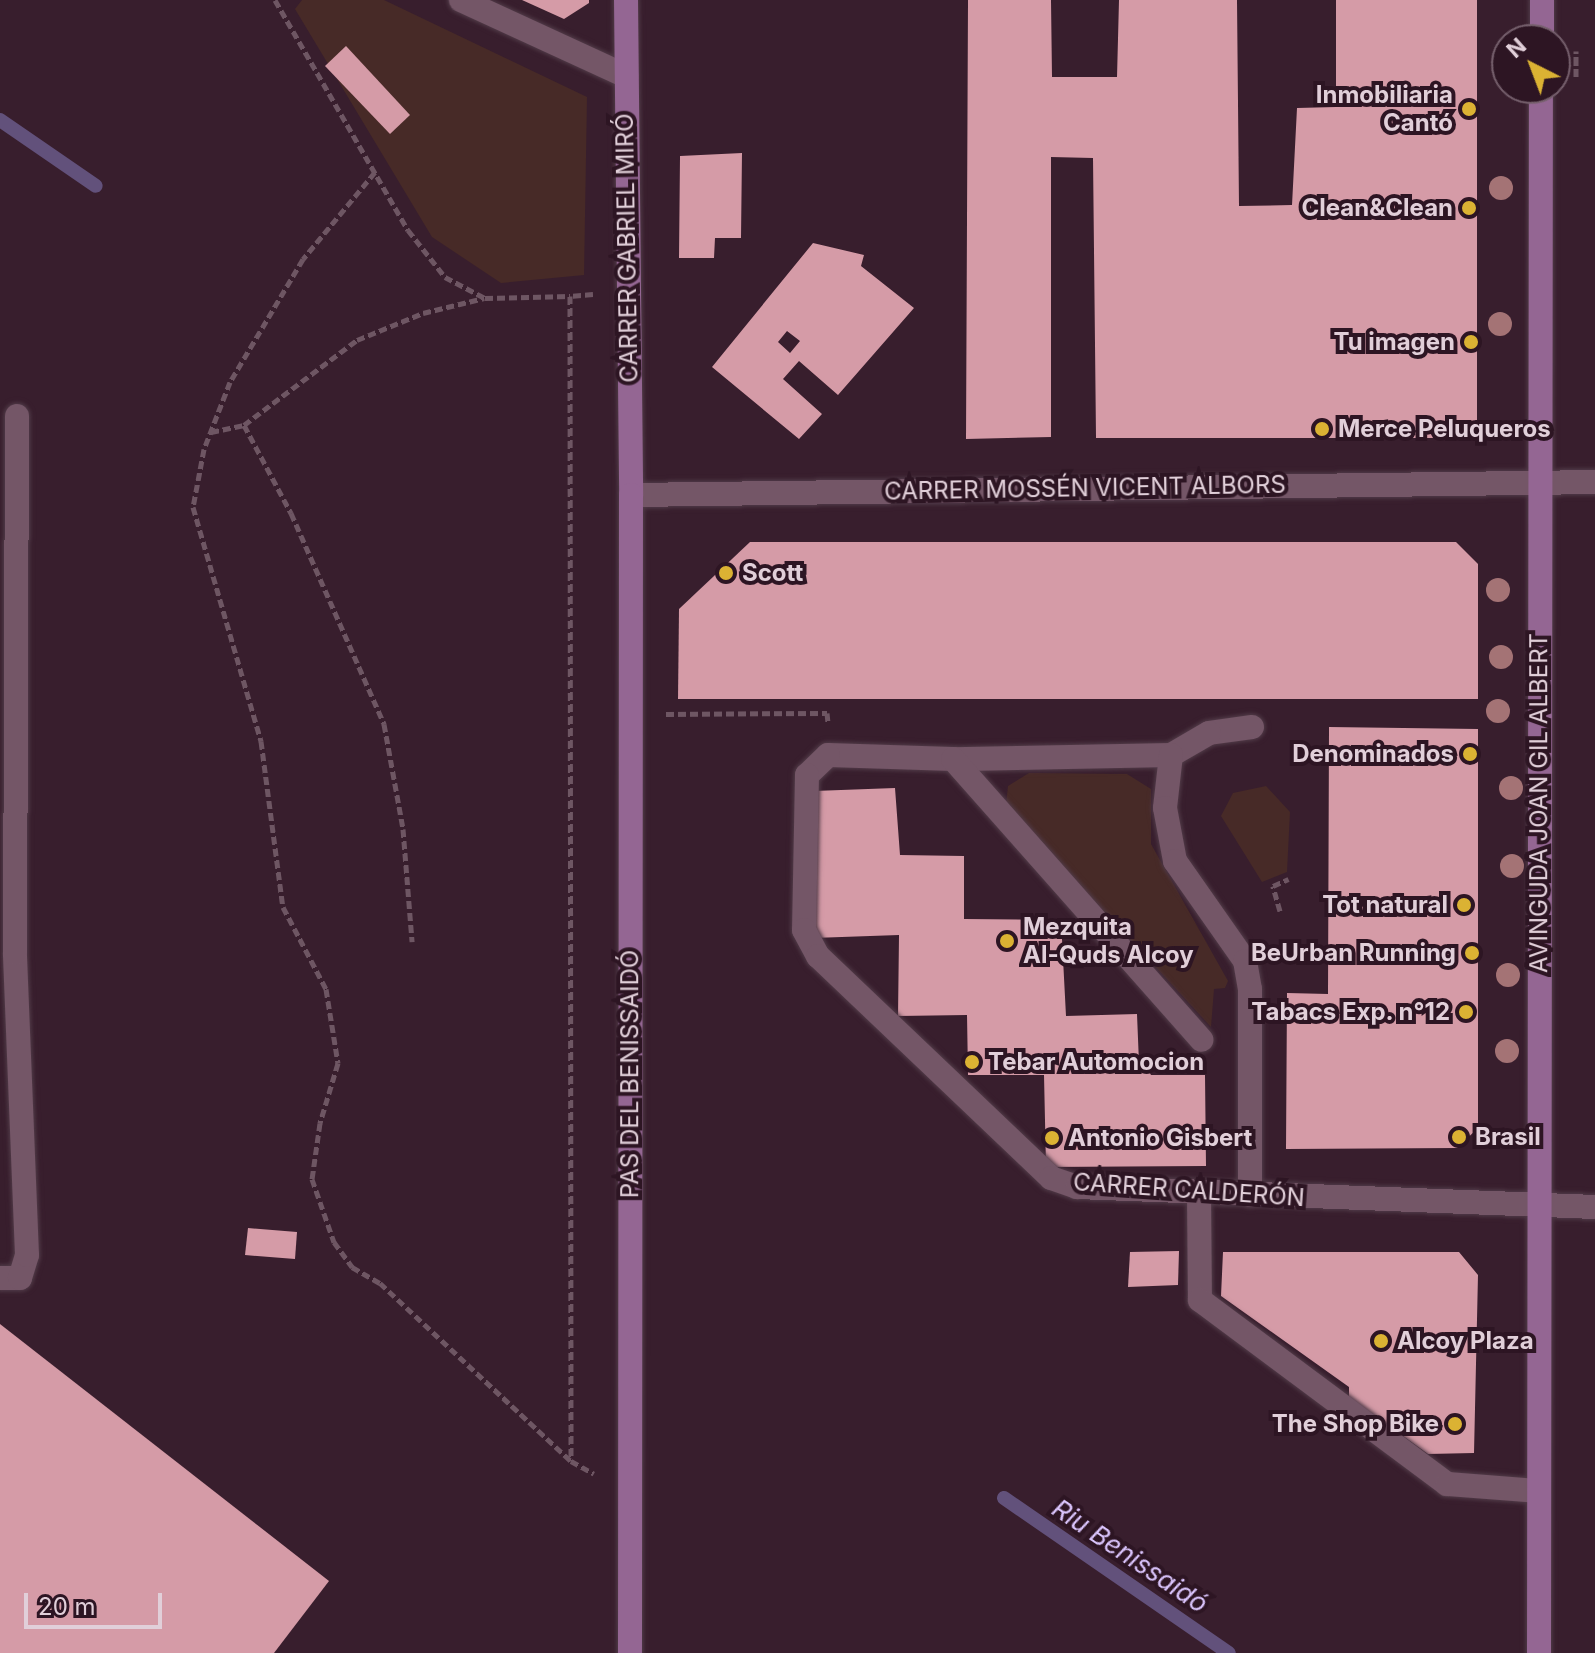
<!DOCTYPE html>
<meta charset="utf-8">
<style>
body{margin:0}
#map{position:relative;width:1595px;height:1653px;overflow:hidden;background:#381e2d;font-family:Inter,sans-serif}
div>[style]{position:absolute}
.green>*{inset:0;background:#472a27}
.stream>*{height:14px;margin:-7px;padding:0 7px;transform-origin:7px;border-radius:7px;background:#62517b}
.building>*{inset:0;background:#d59ba7}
.path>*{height:5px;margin-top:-2.5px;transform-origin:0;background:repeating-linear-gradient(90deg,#6e5663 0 8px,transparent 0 12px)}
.roads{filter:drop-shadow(0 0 2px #513b48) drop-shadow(0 0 2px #513b48)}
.minor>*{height:24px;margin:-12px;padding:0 12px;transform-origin:12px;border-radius:12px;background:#745667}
.major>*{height:24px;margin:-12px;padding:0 12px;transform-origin:12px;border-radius:12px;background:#946693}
.trees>*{width:24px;height:24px;margin:-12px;border-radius:50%;background:#a47375}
.dots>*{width:22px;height:22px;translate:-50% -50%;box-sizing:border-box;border:4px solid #2d1523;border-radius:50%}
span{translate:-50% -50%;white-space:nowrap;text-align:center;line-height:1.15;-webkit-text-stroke:8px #2d1523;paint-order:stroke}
.poi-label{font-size:24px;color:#e1cfd9;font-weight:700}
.right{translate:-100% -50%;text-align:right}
.left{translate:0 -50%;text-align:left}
.street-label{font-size:24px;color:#e1cfd9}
.water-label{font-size:26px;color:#dac4fc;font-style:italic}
.north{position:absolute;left:1491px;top:24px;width:80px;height:80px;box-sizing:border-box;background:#2d1523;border:2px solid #755f6c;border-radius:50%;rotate:318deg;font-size:22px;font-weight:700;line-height:32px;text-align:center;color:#e1cfd9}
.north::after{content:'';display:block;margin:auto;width:28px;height:36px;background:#dbb233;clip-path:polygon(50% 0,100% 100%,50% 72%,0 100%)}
.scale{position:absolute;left:24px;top:1593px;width:138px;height:36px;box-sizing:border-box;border:4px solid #e1cfd9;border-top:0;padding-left:10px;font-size:24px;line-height:28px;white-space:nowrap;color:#e1cfd9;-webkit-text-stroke:6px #2d1523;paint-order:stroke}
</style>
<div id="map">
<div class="green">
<div style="clip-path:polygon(302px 0,384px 0,587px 97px,584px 275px,501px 283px,432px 237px,295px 9px)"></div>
<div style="clip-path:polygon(1029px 773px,1127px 774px,1151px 789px,1151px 844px,1228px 981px,1225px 988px,1214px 989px,1211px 1027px,1006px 805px,1008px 786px)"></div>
<div style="clip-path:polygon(1266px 786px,1290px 812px,1287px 872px,1262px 882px,1221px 816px,1233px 793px)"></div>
</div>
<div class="stream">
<div style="left:0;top:120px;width:116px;rotate:34.5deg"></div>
<div style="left:1004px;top:1498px;width:273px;rotate:34.6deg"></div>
</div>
<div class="building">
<div style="clip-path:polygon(522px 0,589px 0,589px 3px,564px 19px)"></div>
<div style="clip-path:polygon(evenodd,968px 0,1051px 0,1052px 77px,1117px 77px,1119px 0,1237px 0,1239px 206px,1292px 205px,1297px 108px,1336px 107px,1336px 0,1477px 0,1477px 420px,1458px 438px,1096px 438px,1093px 158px,1051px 157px,1051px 437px,966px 439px,968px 0,1321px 205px,1346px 205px,1346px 214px,1321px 214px,1321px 205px)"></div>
<div style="clip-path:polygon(346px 46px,410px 115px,390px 134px,325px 66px)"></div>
<div style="clip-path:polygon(742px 153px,741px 238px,715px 238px,714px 258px,679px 258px,680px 156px)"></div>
<div style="clip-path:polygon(evenodd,813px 243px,864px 255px,861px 266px,914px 308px,838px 395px,799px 361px,783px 379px,822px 414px,799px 439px,712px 367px,813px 243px,787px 331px,800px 341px,790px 353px,778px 342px,787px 331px)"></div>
<div style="clip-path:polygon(750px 542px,1456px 542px,1478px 564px,1478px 699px,678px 699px,679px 609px)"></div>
<div style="clip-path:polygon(1329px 727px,1478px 729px,1478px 1128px,1457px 1148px,1286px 1149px,1287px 993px,1328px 994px)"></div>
<div style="clip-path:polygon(895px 788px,900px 855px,964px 856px,964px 919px,1061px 920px,1066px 1016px,1137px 1014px,1139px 1063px,1145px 1064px,1151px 1075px,1205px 1075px,1206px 1166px,1046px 1167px,1044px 1075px,968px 1075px,967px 1015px,898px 1016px,899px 935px,813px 938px,814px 791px)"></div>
<div style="clip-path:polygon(248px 1228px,297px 1232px,295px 1259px,245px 1255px)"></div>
<div style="clip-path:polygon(1179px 1251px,1178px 1285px,1128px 1287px,1130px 1252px)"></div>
<div style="clip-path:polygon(1223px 1252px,1459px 1252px,1478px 1275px,1474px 1453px,1428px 1454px,1349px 1397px,1349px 1387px,1221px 1296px)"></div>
<div style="clip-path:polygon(0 1324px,329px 1581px,274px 1653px,0 1653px)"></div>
</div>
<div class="path">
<div style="left:275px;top:0;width:266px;rotate:60deg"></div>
<div style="left:408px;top:230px;width:60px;rotate:51.8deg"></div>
<div style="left:445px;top:277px;width:45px;rotate:27.7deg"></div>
<div style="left:485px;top:298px;width:85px;rotate:-1.3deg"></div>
<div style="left:1576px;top:77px;width:26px;rotate:-90deg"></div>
<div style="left:375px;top:172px;width:113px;rotate:129.6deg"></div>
<div style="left:303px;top:259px;width:143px;rotate:120.7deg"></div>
<div style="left:230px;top:382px;width:72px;rotate:111.2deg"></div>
<div style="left:204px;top:449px;width:59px;rotate:100.7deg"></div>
<div style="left:193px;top:507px;width:244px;rotate:73.8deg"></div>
<div style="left:261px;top:741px;width:167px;rotate:82.5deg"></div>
<div style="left:283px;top:907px;width:93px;rotate:62.3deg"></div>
<div style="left:326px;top:989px;width:75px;rotate:80.8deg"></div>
<div style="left:338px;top:1063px;width:63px;rotate:106.7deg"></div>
<div style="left:320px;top:1123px;width:57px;rotate:98.1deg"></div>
<div style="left:312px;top:1179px;width:67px;rotate:70.8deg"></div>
<div style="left:334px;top:1242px;width:31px;rotate:54deg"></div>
<div style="left:352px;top:1267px;width:32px;rotate:30deg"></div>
<div style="left:380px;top:1283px;width:261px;rotate:43deg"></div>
<div style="left:593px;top:294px;width:23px;rotate:175deg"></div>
<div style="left:570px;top:296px;width:1165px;rotate:89.95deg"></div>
<div style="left:571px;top:1461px;width:26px;rotate:29deg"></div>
<div style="left:244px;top:425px;width:100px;rotate:61.9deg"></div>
<div style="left:291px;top:513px;width:231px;rotate:66.2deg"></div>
<div style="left:384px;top:724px;width:107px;rotate:79.7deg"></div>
<div style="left:403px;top:829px;width:113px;rotate:85.4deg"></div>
<div style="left:211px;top:432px;width:34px;rotate:-12deg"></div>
<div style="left:244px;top:425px;width:141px;rotate:-37deg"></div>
<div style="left:357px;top:340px;width:71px;rotate:-22.2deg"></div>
<div style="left:423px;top:313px;width:63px;rotate:-13.8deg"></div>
<div style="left:666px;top:714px;width:161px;rotate:-0.4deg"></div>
<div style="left:827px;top:713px;width:9px;rotate:84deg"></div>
<div style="left:1280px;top:911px;width:26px;rotate:-106deg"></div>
<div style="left:1273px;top:886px;width:17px;rotate:-24deg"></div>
</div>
<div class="roads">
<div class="minor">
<div style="left:461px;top:0;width:182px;rotate:24.7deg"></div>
<div style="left:631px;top:495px;width:964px;rotate:-0.77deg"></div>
<div style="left:1252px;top:727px;width:43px;rotate:172.1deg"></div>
<div style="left:1209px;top:733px;width:44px;rotate:149.9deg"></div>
<div style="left:1171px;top:755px;width:218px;rotate:178.9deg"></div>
<div style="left:953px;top:759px;width:125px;rotate:-178.2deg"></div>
<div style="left:828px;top:755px;width:29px;rotate:136deg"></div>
<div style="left:807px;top:775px;width:155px;rotate:91.1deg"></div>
<div style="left:804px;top:930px;width:30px;rotate:62deg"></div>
<div style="left:818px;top:956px;width:322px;rotate:43.6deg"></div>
<div style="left:1051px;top:1178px;width:28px;rotate:19deg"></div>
<div style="left:1077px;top:1187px;width:518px;rotate:2.21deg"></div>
<div style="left:1171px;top:755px;width:53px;rotate:96.5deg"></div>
<div style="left:1165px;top:808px;width:54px;rotate:79.3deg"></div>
<div style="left:1175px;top:861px;width:122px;rotate:55deg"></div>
<div style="left:1245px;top:961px;width:28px;rotate:80deg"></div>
<div style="left:1250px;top:989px;width:206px;rotate:90deg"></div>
<div style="left:953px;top:759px;width:375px;rotate:48.5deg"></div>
<div style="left:1199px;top:1193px;width:107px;rotate:89.5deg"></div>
<div style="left:1200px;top:1300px;width:308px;rotate:36.7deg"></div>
<div style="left:1447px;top:1484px;width:91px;rotate:4.4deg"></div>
<div style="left:0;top:1278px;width:20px"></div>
<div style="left:20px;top:1278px;width:24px;rotate:-73deg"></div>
<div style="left:27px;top:1255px;width:302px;rotate:-92.3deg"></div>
<div style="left:15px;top:953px;width:537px;rotate:-89.79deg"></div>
</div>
<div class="major">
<div style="left:626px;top:0;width:495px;rotate:89.4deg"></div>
<div style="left:631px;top:495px;width:1158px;rotate:90.05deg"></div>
<div style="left:1542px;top:40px;width:40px;rotate:-90deg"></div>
<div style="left:1539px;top:1653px;width:1565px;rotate:-89.93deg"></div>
</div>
</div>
<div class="trees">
<div style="left:1501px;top:188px"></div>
<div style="left:1500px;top:324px"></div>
<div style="left:1498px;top:590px"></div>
<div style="left:1501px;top:657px"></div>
<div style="left:1498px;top:711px"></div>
<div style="left:1511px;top:788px"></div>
<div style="left:1512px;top:866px"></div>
<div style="left:1508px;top:975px"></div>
<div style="left:1507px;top:1051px"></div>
</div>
<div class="dots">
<div style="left:1469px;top:109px;background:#dbb233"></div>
<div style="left:1469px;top:208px;background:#dbb233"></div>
<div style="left:1471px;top:342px;background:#dbb233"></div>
<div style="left:1322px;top:429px;background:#dbb233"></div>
<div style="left:726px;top:573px;background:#dbb233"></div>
<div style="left:1470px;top:754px;background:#dbb233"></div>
<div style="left:1464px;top:905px;background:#dbb233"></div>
<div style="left:1007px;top:941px;background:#dbb233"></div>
<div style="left:1472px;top:953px;background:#dbb233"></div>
<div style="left:1466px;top:1012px;background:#dbb233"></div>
<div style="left:972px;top:1062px;background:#dbb233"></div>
<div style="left:1459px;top:1137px;background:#dbb233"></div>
<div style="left:1052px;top:1138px;background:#dbb233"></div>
<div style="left:1381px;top:1341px;background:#dbb233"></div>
<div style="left:1455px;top:1424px;background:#dbb233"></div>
</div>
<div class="poi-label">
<span class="right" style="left:1453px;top:109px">Inmobiliaria<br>Cantó</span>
<span class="right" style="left:1453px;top:208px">Clean&amp;Clean</span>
<span class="right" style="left:1455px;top:342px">Tu imagen</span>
<span class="left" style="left:1338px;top:429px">Merce Peluqueros</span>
<span class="left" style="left:742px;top:573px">Scott</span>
<span class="right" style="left:1454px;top:754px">Denominados</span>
<span class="right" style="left:1448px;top:905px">Tot natural</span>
<span class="left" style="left:1023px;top:941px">Mezquita<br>Al-Quds Alcoy</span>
<span class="right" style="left:1456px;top:953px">BeUrban Running</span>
<span class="right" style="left:1450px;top:1012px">Tabacs Exp. n°12</span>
<span class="left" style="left:988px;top:1062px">Tebar Automocion</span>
<span class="left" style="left:1475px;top:1137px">Brasil</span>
<span class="left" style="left:1068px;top:1138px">Antonio Gisbert</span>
<span class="left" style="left:1397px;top:1341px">Alcoy Plaza</span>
<span class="right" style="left:1439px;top:1424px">The Shop Bike</span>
</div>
<div class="street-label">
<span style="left:627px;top:248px;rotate:-91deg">CARRER GABRIEL MIRÓ</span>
<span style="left:1085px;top:488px;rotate:-1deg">CARRER MOSSÉN VICENT ALBORS</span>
<span style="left:1539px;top:803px;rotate:-90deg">AVINGUDA JOAN GIL ALBERT</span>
<span style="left:630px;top:1074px;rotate:-90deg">PAS DEL BENISSAIDÓ</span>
<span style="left:1189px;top:1190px;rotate:4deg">CARRER CALDERÓN</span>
</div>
<div class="water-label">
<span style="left:1130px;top:1556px;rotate:34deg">Riu Benissaidó</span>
</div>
<div class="north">N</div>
<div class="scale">20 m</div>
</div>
